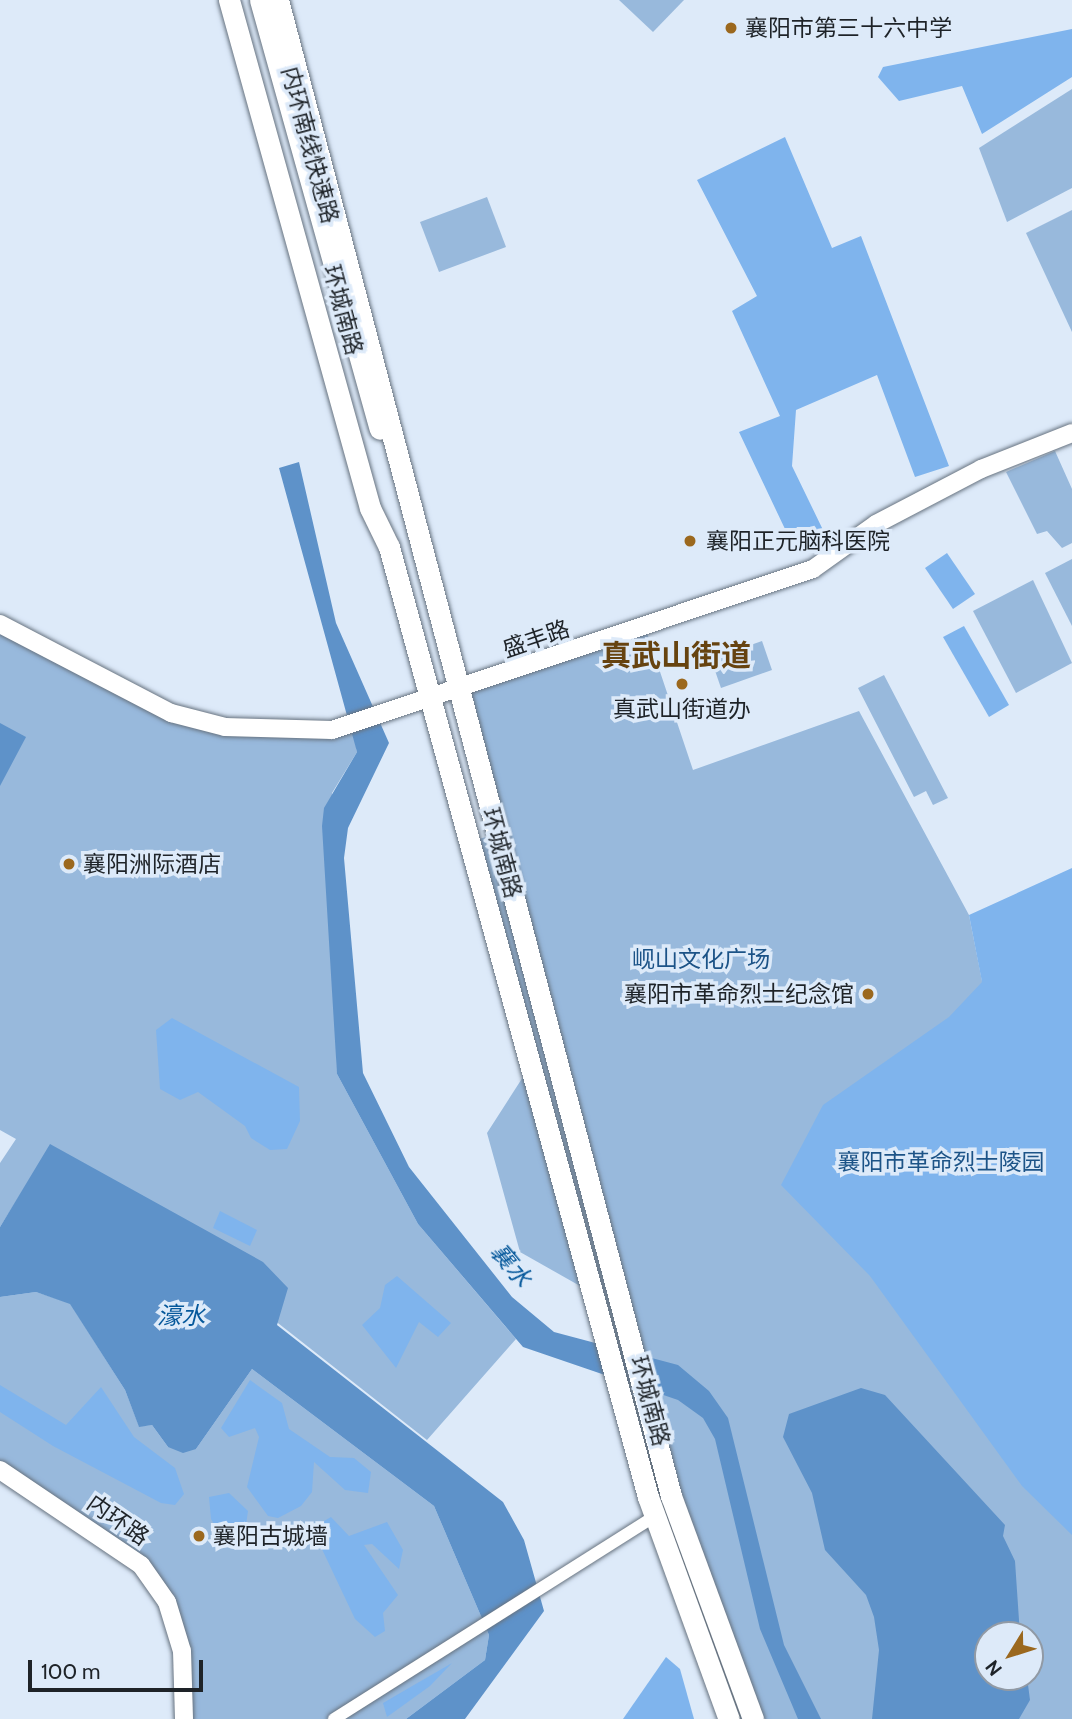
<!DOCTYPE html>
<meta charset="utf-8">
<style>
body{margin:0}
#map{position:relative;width:1072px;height:1719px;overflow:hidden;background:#ddeaf9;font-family:Cabin,"Noto Sans SC",sans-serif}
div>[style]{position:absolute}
.green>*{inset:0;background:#98b9dc}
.forest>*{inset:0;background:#7fb4ed}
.water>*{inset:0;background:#5e92c9}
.roads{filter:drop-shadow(0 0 2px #677380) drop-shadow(0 0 2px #677380)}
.street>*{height:12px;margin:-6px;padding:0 6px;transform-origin:6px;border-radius:6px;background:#fff}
.secondary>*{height:18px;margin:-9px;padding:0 9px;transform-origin:9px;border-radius:9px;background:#fff}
.highway>*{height:21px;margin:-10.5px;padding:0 10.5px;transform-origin:10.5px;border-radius:10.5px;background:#fff}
.dots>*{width:19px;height:19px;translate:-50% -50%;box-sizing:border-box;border:4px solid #ddeaf9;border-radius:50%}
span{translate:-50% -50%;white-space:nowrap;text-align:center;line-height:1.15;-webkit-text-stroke:7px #ddeaf9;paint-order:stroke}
.poi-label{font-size:23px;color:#1e2328}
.left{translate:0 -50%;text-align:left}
.right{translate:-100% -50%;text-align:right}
.street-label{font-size:23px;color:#1e2328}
.park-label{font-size:23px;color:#1c5387}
.water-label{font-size:24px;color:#05589b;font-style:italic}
.district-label{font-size:30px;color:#664310;font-weight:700}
.north{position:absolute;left:974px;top:1621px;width:70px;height:70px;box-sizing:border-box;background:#ddeaf9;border:2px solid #919aa5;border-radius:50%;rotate:232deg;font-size:19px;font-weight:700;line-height:28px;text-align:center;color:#1e2328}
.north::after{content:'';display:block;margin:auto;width:24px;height:32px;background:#9b681e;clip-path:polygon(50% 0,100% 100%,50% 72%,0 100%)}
.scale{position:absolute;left:28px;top:1660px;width:175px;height:32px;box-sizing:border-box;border:4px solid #1e2328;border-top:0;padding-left:9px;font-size:21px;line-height:24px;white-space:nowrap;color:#1e2328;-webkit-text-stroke:5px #ddeaf9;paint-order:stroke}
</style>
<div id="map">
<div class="green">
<div style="clip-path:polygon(619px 0,684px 0,653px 32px)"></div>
<div style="clip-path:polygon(1072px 89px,1072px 188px,1007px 222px,979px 148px)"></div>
<div style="clip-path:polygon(487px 197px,506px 247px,439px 272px,420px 222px)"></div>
<div style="clip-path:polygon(1072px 210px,1072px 332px,1026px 233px)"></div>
<div style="clip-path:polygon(1055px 451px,1072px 489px,1072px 543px,1062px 548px,1047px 531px,1037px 534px,1006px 472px)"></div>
<div style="clip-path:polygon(1072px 559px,1072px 626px,1045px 573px)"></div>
<div style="clip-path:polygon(1033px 580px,1072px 663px,1016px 693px,973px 611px)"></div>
<div style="clip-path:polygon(0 624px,171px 713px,225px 727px,352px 723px,357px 752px,332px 793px,337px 1074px,418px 1224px,516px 1339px,427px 1440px,51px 1145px,0 1227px,0 1163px,16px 1139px,0 1130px)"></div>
<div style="clip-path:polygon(evenodd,645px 627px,693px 770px,859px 711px,969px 915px,982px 981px,1072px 964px,1072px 1719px,729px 1719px,694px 1630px,596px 1295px,520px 1252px,487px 1133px,532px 1063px,471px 841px,490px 836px,456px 692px,645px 627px,988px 1635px,1030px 1635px,1030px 1677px,988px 1677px,988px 1635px)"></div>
<div style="clip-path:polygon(762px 641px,772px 670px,721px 688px,711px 659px)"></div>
<div style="clip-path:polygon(884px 675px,948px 798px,933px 805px,926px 791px,914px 797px,858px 688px)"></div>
<div style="clip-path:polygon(36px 1292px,70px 1303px,125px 1390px,139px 1426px,152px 1425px,168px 1447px,196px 1449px,252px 1369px,434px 1506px,489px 1635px,485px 1660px,406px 1719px,184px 1719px,182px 1651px,141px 1565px,0 1479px,0 1297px)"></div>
</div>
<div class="forest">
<div style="clip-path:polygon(1072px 29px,1072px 77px,982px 134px,962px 86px,899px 101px,878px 77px,883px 67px)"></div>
<div style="clip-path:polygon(785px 137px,832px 248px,861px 236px,949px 466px,915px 477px,877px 375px,796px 410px,792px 466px,824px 532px,794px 548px,739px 432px,780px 416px,732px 311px,757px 296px,697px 180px)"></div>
<div style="clip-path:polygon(947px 553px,975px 594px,953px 609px,925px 568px)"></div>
<div style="clip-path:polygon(964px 626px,1009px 705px,989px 717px,943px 637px)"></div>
<div style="clip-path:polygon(1072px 868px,1072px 1535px,1022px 1486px,870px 1276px,781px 1185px,823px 1105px,949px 1017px,982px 982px,969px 915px)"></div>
<div style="clip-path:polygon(172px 1018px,299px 1087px,300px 1121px,287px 1149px,270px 1150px,251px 1138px,245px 1126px,198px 1092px,180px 1100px,160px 1089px,156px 1030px)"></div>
<div style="clip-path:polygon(220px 1211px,257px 1230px,250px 1246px,213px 1228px)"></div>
<div style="clip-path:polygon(397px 1276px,451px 1323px,438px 1337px,419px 1322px,396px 1368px,362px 1325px,380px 1308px,385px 1285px)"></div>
<div style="clip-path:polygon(250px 1380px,282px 1403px,289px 1429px,330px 1457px,354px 1458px,371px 1472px,368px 1493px,345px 1490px,314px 1462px,312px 1492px,301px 1506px,278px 1518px,268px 1516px,247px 1487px,259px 1437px,255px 1428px,229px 1437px,221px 1428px)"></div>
<div style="clip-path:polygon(0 1385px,66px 1425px,101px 1387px,134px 1437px,175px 1468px,184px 1494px,175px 1505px,161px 1503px,53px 1446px,0 1412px)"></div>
<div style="clip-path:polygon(229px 1493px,248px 1511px,245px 1532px,217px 1529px,211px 1519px,209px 1497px)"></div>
<div style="clip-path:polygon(331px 1517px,349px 1536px,387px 1522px,403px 1550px,399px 1569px,372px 1544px,364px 1545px,398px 1595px,383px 1613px,385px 1631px,375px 1637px,355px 1619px,312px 1528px)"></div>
<div style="clip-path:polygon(666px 1657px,680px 1669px,694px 1719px,623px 1719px)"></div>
<div style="clip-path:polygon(452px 1663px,430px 1686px,387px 1717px,383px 1703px)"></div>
</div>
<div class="water">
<div style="clip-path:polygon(299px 462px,336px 623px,389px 743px,348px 828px,344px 858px,363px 1073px,409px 1167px,512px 1297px,554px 1332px,678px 1365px,709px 1391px,728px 1418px,784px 1645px,821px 1719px,798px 1719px,760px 1629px,715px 1439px,703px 1418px,678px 1400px,523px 1347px,418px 1224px,337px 1074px,322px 826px,324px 808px,357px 752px,279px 468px)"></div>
<div style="clip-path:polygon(0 723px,26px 737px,0 786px)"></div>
<div style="clip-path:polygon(50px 1144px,263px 1262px,288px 1288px,277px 1325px,503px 1502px,524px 1540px,544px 1611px,465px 1719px,406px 1719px,485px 1660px,489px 1635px,434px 1506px,252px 1369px,196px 1449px,183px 1453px,168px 1447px,152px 1425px,139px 1427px,125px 1390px,70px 1304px,36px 1292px,0 1297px,0 1227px)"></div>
<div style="clip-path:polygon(861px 1388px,885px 1395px,1005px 1525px,1003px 1536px,1015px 1561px,1020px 1635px,988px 1635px,988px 1677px,1027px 1677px,1030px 1700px,1019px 1719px,872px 1719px,879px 1650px,874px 1617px,866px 1595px,825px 1550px,812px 1493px,783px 1437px,789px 1414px)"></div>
</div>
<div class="roads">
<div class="street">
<div style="left:334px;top:1719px;width:380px;rotate:-32.3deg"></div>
</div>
<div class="secondary">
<div style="left:0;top:624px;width:193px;rotate:27.5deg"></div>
<div style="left:171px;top:713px;width:56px;rotate:14.5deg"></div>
<div style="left:225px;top:727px;width:107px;rotate:1.6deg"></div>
<div style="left:332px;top:730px;width:507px;rotate:-18.51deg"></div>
<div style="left:813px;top:569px;width:77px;rotate:-35.5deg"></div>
<div style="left:876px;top:524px;width:119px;rotate:-27.6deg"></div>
<div style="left:981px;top:469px;width:98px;rotate:-21.6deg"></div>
<div style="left:0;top:1470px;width:170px;rotate:34deg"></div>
<div style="left:141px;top:1565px;width:45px;rotate:54.9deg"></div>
<div style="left:167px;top:1602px;width:51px;rotate:73deg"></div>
<div style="left:182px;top:1651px;width:68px;rotate:88.3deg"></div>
</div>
<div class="highway">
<div style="left:229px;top:0;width:527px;rotate:74.49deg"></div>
<div style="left:370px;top:508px;width:43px;rotate:64deg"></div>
<div style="left:389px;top:547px;width:985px;rotate:74.75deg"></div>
<div style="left:648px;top:1497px;width:236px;rotate:70deg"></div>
<div style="left:260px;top:0;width:445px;rotate:74.4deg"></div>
<div style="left:278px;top:0;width:1547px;rotate:75.28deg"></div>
<div style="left:671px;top:1496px;width:238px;rotate:69.8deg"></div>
</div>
</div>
<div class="dots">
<div style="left:731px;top:28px;background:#9b681e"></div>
<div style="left:690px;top:541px;background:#9b681e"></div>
<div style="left:682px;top:684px;background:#9b681e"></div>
<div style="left:69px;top:864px;background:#9b681e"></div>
<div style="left:868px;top:994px;background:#9b681e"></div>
<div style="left:199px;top:1536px;background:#9b681e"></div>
</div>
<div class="poi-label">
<span class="left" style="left:745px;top:28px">襄阳市第三十六中学</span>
<span class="left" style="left:706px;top:541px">襄阳正元脑科医院</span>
<span style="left:682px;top:709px">真武山街道办</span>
<span class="left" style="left:83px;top:864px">襄阳洲际酒店</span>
<span class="right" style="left:854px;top:994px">襄阳市革命烈士纪念馆</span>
<span class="left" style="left:213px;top:1536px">襄阳古城墙</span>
</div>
<div class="street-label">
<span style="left:310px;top:145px;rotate:75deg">内环南线快速路</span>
<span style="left:343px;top:310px;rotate:75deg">环城南路</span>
<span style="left:536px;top:639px;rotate:-19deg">盛丰路</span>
<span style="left:502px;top:853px;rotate:75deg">环城南路</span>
<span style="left:650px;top:1401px;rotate:75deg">环城南路</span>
<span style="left:118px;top:1520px;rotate:35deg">内环路</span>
</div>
<div class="park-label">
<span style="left:701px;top:959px">岘山文化广场</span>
<span style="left:941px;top:1162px">襄阳市革命烈士陵园</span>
</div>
<div class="water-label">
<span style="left:511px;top:1265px;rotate:50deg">襄水</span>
<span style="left:181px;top:1316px">濠水</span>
</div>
<div class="district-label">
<span style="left:676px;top:656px">真武山街道</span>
</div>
<div class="north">N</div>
<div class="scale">100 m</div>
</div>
